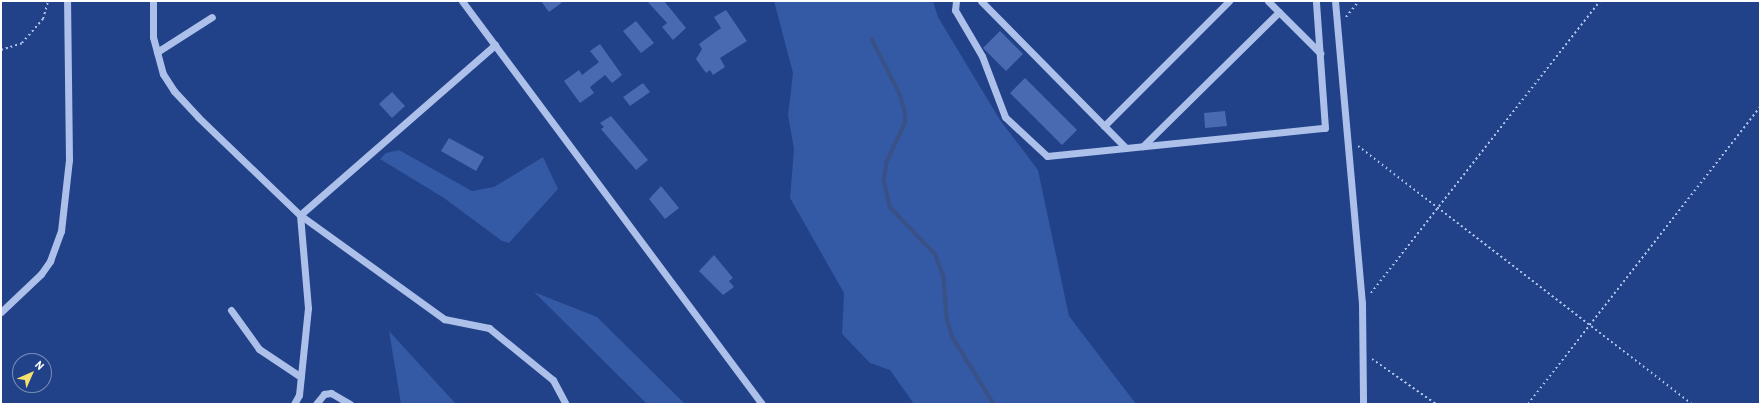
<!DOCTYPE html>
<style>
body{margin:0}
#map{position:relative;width:1761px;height:405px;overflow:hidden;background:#214188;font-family:Barlow,sans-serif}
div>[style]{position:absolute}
.green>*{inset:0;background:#3459a5}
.stream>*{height:3.5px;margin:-1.75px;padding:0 1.75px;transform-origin:1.75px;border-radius:1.75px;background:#395186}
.building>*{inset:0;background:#496ab0}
.path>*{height:2px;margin-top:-1px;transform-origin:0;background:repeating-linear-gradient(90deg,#acc0ea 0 2px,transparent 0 5px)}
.minor>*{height:7px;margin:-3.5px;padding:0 3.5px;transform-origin:3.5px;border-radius:3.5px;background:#acc0ea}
span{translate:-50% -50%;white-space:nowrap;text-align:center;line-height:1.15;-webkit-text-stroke:3px #214188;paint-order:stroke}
.frame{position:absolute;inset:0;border:2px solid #fff;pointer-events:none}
.north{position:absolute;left:12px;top:353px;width:40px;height:40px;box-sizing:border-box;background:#214188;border:1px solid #7a8db8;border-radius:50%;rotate:45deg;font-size:11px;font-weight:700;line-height:16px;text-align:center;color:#fff}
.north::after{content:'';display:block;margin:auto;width:14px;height:18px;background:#f7e16d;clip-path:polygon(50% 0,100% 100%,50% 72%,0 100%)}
</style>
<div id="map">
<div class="green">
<div style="clip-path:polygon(774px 1px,933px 1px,938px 17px,1000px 120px,1038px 170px,1069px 316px,1136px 404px,914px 404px,890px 370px,870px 363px,842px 334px,844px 293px,790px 198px,794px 149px,788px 115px,793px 73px)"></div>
<div style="clip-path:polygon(399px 150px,472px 191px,494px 187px,543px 157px,558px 189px,509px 243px,502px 241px,444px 198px,380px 159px,386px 153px)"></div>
<div style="clip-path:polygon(534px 292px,597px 317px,685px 404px,647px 404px)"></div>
<div style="clip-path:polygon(389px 331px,456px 404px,401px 404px)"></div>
</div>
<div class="stream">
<div style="left:872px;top:39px;width:62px;rotate:63deg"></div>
<div style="left:900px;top:94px;width:18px;rotate:74deg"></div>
<div style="left:905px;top:111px;width:11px;rotate:85deg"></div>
<div style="left:906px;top:122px;width:44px;rotate:115.4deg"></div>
<div style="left:887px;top:162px;width:18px;rotate:99deg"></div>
<div style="left:884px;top:180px;width:28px;rotate:77deg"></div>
<div style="left:890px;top:207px;width:65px;rotate:46.2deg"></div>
<div style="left:935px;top:254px;width:24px;rotate:68deg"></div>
<div style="left:944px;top:276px;width:42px;rotate:85.9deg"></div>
<div style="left:947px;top:318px;width:19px;rotate:74deg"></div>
<div style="left:952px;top:336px;width:80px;rotate:58.3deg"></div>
</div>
<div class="building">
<div style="clip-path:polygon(541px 1px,564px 1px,549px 12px)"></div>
<div style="clip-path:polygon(647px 1px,664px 1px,686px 28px,673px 40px,662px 27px,667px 23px)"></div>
<div style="clip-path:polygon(726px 10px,747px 41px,720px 58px,725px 67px,713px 75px,710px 70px,706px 73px,696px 59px,702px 49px,699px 44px,721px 28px,714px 17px)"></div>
<div style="clip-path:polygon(636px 21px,654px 43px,641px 53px,623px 31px)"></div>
<div style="clip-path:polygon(1000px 31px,1023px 54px,1006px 71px,983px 48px)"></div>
<div style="clip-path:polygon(600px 44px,622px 75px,612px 83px,605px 75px,590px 87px,594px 93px,580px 103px,564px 81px,579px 70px,582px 75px,599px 62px,590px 51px)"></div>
<div style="clip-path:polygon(1025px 78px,1077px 130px,1062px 145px,1010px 93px)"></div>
<div style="clip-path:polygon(643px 83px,650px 92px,630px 106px,623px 97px)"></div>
<div style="clip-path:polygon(392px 92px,405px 106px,392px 118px,379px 104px)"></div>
<div style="clip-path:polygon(1225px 111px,1227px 126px,1205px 128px,1204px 113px)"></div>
<div style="clip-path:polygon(611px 116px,648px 160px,636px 170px,601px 129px,604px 127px,600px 123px)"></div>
<div style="clip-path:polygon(449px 138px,484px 157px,476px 171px,441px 151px)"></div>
<div style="clip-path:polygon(661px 186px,679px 208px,665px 219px,649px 199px)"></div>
<div style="clip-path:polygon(714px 255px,733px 278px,729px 281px,734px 287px,723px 295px,699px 271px)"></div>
</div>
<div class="path">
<div style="left:1346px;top:17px;width:21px;rotate:-51deg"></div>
<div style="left:1px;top:50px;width:22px;rotate:-18deg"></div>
<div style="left:22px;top:43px;width:32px;rotate:-49deg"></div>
<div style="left:43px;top:19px;width:19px;rotate:-74deg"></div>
<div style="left:1358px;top:146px;width:422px;rotate:37.7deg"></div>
<div style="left:1371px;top:293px;width:371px;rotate:-51.9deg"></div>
<div style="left:1372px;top:359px;width:78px;rotate:35.1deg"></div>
<div style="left:1528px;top:404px;width:377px;rotate:-52deg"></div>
</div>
<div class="minor">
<div style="left:153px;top:1px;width:36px;rotate:90deg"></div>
<div style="left:153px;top:37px;width:38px;rotate:75deg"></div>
<div style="left:163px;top:74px;width:20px;rotate:57deg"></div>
<div style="left:174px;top:91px;width:35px;rotate:47deg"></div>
<div style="left:198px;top:117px;width:141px;rotate:43.9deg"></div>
<div style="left:300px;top:215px;width:178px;rotate:35.8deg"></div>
<div style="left:444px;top:319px;width:46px;rotate:11.3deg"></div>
<div style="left:489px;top:328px;width:82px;rotate:39.1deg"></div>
<div style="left:553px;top:380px;width:27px;rotate:62deg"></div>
<div style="left:462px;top:1px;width:502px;rotate:53.34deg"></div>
<div style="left:956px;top:1px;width:9px;rotate:96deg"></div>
<div style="left:955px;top:10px;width:53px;rotate:59.6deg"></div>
<div style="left:982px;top:56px;width:65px;rotate:69.3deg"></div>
<div style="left:1005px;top:117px;width:57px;rotate:42.9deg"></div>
<div style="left:1047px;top:156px;width:279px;rotate:-5.8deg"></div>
<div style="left:1325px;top:128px;width:127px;rotate:-94.1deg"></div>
<div style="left:981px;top:1px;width:206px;rotate:45.4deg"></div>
<div style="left:1268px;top:1px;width:74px;rotate:45deg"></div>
<div style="left:1335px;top:1px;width:303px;rotate:84.9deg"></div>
<div style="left:1362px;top:303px;width:101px;rotate:89.4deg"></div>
<div style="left:157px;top:52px;width:65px;rotate:-32.5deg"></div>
<div style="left:1104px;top:126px;width:177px;rotate:-45deg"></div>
<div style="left:1143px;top:146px;width:191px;rotate:-44.6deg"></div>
<div style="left:300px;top:215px;width:259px;rotate:-41.1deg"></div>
<div style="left:231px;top:310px;width:48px;rotate:54.3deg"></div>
<div style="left:259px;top:349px;width:50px;rotate:33.7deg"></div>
<div style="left:1px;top:312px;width:55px;rotate:-43.5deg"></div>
<div style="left:41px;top:274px;width:16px;rotate:-55deg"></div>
<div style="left:50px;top:261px;width:32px;rotate:-70deg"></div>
<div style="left:61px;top:231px;width:71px;rotate:-83.6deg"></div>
<div style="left:69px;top:160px;width:159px;rotate:-90.7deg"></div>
<div style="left:294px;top:404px;width:10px;rotate:-61deg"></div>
<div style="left:299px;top:395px;width:87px;rotate:-84.1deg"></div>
<div style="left:308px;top:308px;width:93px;rotate:-94.9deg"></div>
<div style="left:316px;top:404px;width:13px;rotate:-51deg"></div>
<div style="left:324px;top:394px;width:7px;rotate:-8deg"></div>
<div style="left:331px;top:393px;width:22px;rotate:30deg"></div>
</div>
<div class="frame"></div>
<div class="north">N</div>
</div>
